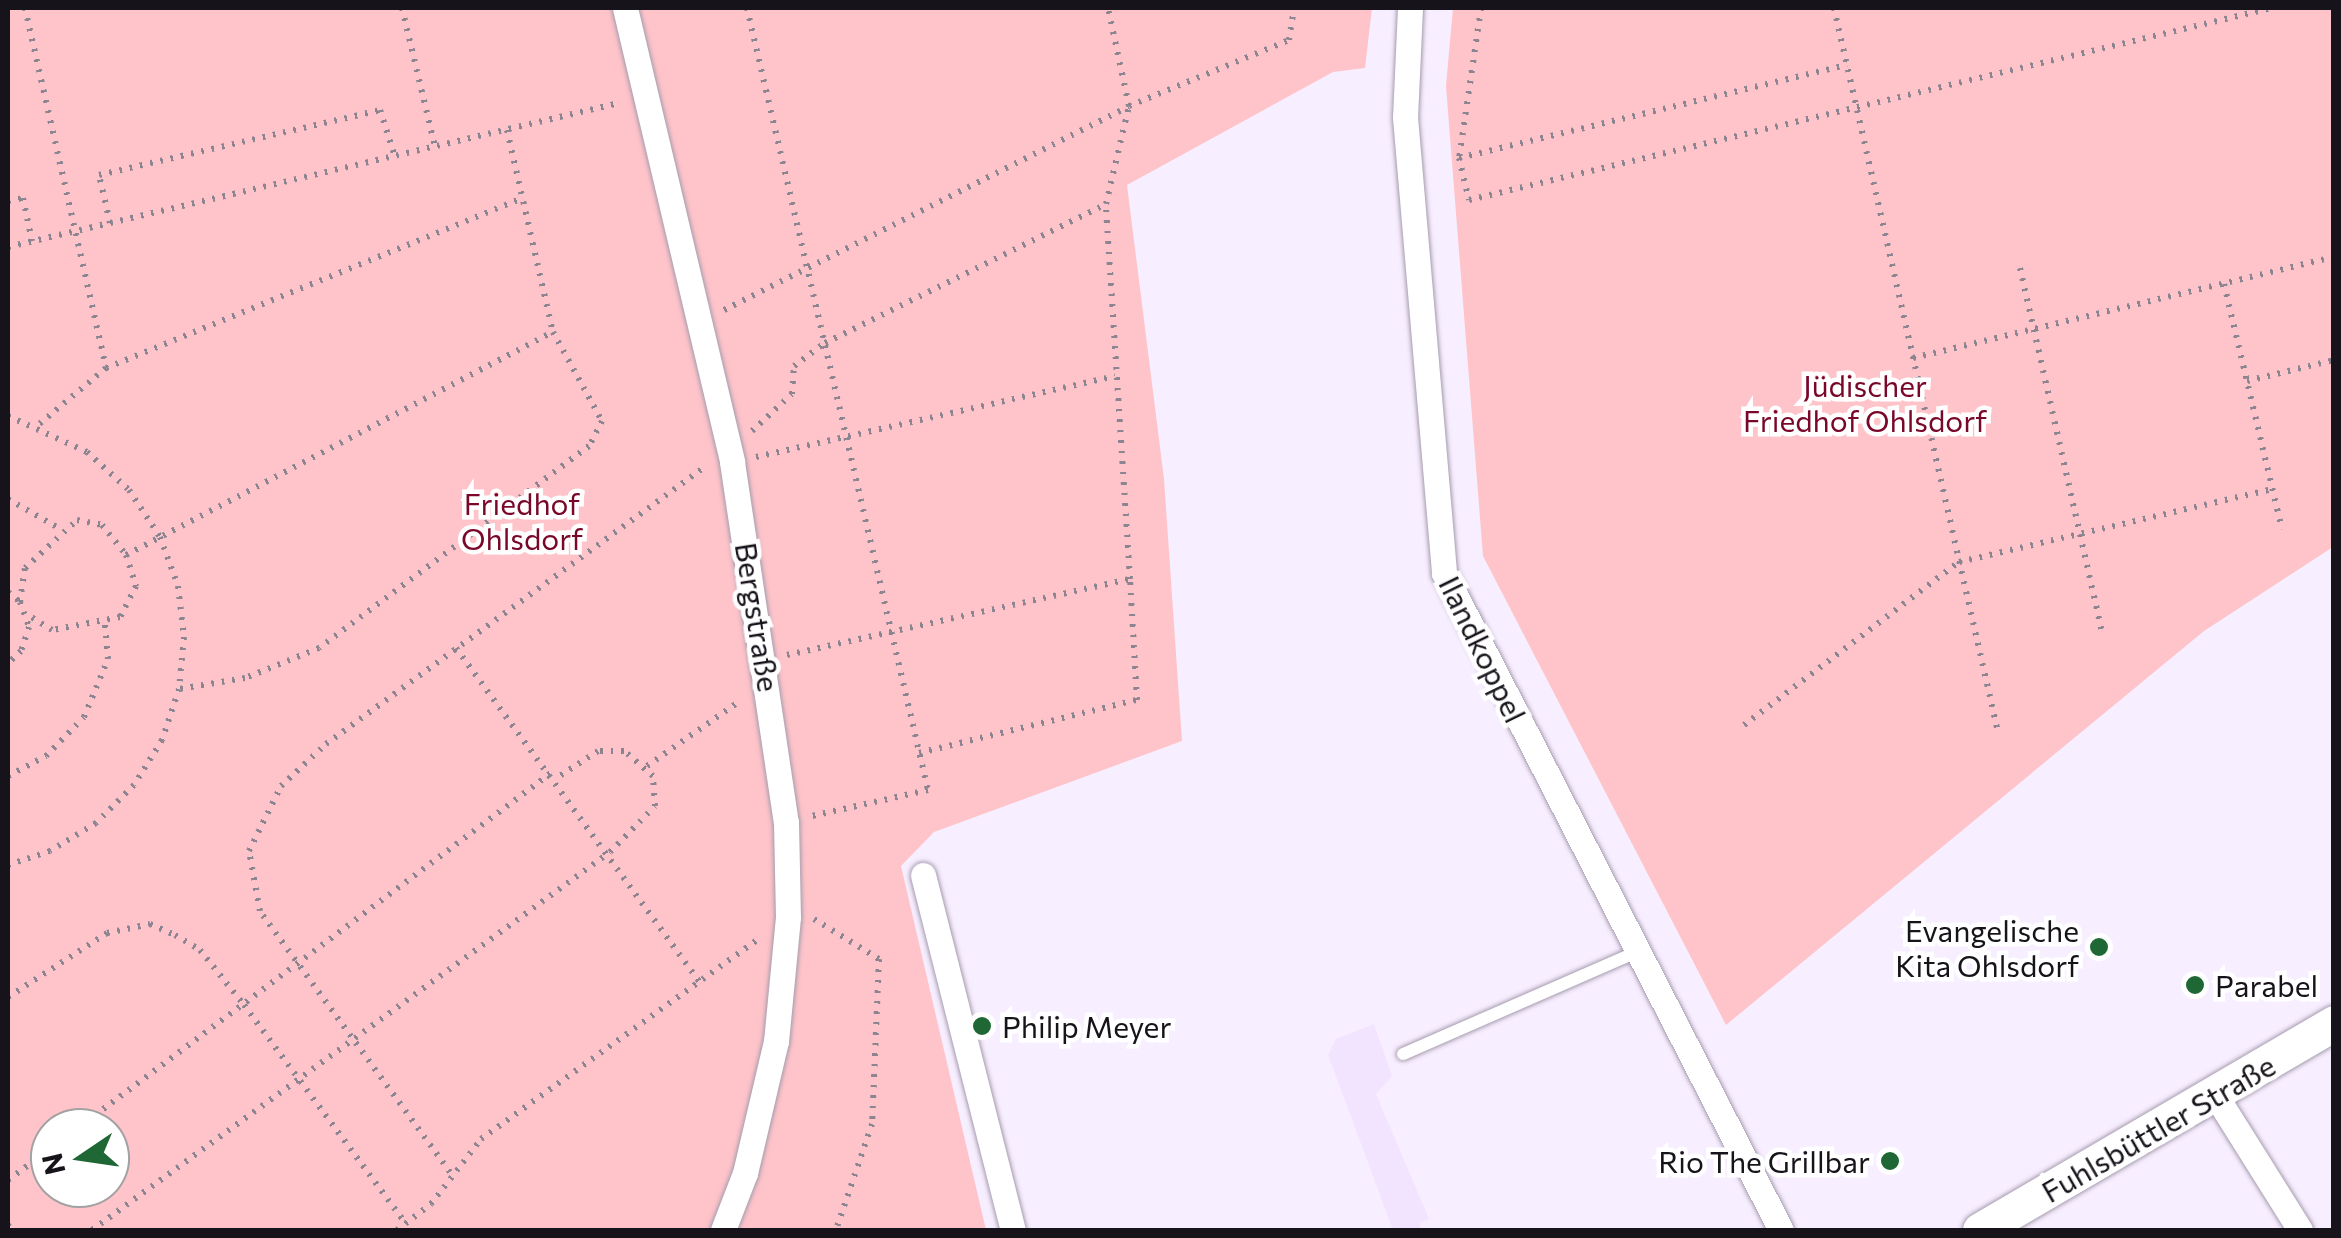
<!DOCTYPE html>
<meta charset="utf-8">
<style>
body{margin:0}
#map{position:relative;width:2341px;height:1238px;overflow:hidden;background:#f7eeff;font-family:Commissioner,sans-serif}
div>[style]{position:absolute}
.built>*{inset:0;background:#f2e4ff}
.green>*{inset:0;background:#fec4c9}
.path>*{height:6px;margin-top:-3px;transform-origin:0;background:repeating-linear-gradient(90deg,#8b8591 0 2.5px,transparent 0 10.5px)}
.roads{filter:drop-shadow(0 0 2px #a69caf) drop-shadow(0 0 2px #a69caf)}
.lane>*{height:12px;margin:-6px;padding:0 6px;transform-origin:6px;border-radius:6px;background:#fff}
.street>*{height:25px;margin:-12.5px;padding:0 12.5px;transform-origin:12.5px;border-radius:12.5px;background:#fff}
.secondary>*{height:35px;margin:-17.5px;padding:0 17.5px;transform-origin:17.5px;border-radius:17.5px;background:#fff}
.dots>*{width:28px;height:28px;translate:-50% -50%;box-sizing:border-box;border:5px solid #fff;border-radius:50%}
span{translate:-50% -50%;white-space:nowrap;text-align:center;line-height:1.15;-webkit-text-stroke:9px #fff;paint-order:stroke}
.park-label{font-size:30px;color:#790729}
.street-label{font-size:30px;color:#17131a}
.poi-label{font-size:30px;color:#17131a}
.right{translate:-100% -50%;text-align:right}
.left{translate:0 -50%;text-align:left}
.frame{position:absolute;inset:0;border:10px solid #17131a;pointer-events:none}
.north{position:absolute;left:30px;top:1108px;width:100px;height:100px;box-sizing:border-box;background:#fff;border:2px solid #a2a1a3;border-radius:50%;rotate:257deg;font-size:28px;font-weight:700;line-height:40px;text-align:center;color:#17131a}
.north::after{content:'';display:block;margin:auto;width:35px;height:45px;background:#1f6734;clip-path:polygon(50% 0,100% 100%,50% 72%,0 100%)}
</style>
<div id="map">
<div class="built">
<div style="clip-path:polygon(1374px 1024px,1392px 1076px,1376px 1094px,1429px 1219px,1419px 1223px,1422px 1230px,1393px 1230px,1328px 1055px,1336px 1039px)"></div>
</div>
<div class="green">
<div style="clip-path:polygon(evenodd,8px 8px,1372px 8px,1365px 68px,1333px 72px,1127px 185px,1164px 479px,1182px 741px,934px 832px,901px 866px,986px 1230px,8px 1230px,8px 8px,50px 1128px,110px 1128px,110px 1188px,50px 1188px,50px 1128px)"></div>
<div style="clip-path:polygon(1453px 8px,2333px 8px,2333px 547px,2204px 631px,1726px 1025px,1483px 556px,1446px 86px)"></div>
</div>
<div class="path">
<div style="left:25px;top:8px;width:369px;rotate:77.3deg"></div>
<div style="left:106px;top:368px;width:89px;rotate:140deg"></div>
<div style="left:402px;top:8px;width:143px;rotate:76.6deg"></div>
<div style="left:747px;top:8px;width:803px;rotate:76.97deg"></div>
<div style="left:928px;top:790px;width:119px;rotate:167.4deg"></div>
<div style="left:1481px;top:8px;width:152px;rotate:98.3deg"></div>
<div style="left:1459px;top:158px;width:43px;rotate:76.6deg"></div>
<div style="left:1469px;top:200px;width:825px;rotate:-13.46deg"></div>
<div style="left:1834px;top:8px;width:738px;rotate:77.24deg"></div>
<div style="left:507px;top:130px;width:207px;rotate:77.2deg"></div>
<div style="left:1459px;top:158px;width:399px;rotate:-13.5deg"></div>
<div style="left:8px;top:201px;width:15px;rotate:-11deg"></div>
<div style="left:23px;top:198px;width:44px;rotate:78.2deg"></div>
<div style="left:110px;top:223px;width:49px;rotate:-102.9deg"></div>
<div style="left:99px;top:175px;width:288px;rotate:-13deg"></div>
<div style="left:380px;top:110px;width:49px;rotate:72.3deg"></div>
<div style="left:8px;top:247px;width:628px;rotate:-13.26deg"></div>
<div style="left:2020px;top:268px;width:373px;rotate:77.3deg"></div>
<div style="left:2224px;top:284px;width:252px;rotate:76.7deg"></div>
<div style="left:724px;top:310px;width:453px;rotate:-26.7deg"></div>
<div style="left:1129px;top:106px;width:173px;rotate:-22.4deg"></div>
<div style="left:1289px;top:40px;width:32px;rotate:-81deg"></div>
<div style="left:1913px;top:358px;width:433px;rotate:-13.5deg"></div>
<div style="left:106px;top:368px;width:449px;rotate:-22.2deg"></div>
<div style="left:2247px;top:381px;width:89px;rotate:-13.6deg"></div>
<div style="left:8px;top:416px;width:87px;rotate:24.5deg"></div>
<div style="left:87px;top:452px;width:57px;rotate:42.1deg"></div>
<div style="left:129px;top:490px;width:56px;rotate:56.6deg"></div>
<div style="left:160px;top:537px;width:52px;rotate:69.8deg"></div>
<div style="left:178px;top:586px;width:51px;rotate:83.3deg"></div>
<div style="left:184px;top:637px;width:52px;rotate:95.5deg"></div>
<div style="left:179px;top:689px;width:54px;rotate:108.4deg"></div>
<div style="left:162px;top:740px;width:53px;rotate:121.9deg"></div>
<div style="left:134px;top:785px;width:54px;rotate:135deg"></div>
<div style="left:96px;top:823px;width:54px;rotate:148.7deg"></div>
<div style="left:50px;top:851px;width:44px;rotate:161.6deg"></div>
<div style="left:752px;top:431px;width:54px;rotate:-42.8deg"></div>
<div style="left:792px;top:394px;width:28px;rotate:-86deg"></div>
<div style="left:794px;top:366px;width:39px;rotate:-37deg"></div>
<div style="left:825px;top:343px;width:313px;rotate:-26.3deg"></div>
<div style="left:756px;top:457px;width:368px;rotate:-12.7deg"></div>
<div style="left:8px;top:499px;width:62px;rotate:29.9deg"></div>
<div style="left:126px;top:555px;width:482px;rotate:-27.6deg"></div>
<div style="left:553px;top:332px;width:102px;rotate:61.2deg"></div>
<div style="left:602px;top:421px;width:28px;rotate:117deg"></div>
<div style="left:589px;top:446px;width:337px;rotate:143.2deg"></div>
<div style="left:319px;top:648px;width:80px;rotate:157.9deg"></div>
<div style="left:245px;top:678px;width:67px;rotate:170.5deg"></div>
<div style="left:8px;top:592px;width:16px;rotate:40deg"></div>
<div style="left:20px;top:602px;width:27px;rotate:70deg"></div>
<div style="left:29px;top:627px;width:25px;rotate:108deg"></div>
<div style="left:21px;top:651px;width:18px;rotate:137deg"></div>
<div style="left:20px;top:602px;width:34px;rotate:-82deg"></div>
<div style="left:25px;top:568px;width:71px;rotate:-42.7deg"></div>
<div style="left:77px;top:520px;width:25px;rotate:11deg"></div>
<div style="left:102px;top:525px;width:38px;rotate:51deg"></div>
<div style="left:126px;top:555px;width:33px;rotate:72deg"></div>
<div style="left:136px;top:586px;width:35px;rotate:117deg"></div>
<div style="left:120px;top:617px;width:69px;rotate:169.2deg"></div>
<div style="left:52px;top:630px;width:31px;rotate:-148deg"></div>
<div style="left:456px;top:648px;width:414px;rotate:53.9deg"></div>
<div style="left:787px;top:655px;width:351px;rotate:-12.5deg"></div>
<div style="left:1130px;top:579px;width:376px;rotate:-93.7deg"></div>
<div style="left:1106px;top:204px;width:101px;rotate:-76.8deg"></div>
<div style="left:1129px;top:106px;width:100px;rotate:-102.1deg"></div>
<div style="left:1744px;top:725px;width:270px;rotate:-37.2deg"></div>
<div style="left:1959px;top:562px;width:322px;rotate:-13.1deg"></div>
<div style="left:919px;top:753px;width:224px;rotate:-13.7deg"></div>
<div style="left:1137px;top:700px;width:121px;rotate:-93.3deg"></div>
<div style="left:647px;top:766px;width:113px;rotate:-35deg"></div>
<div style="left:8px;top:776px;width:43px;rotate:-27.8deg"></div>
<div style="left:46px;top:756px;width:54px;rotate:-45.7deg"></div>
<div style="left:84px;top:717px;width:63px;rotate:-67.5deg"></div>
<div style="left:108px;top:659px;width:36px;rotate:-95deg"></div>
<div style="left:814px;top:919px;width:76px;rotate:31.6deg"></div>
<div style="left:879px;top:959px;width:165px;rotate:92.4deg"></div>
<div style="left:872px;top:1124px;width:112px;rotate:108.8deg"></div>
<div style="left:8px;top:997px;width:118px;rotate:-32.9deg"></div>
<div style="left:107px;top:933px;width:44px;rotate:-11.8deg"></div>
<div style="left:150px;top:924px;width:27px;rotate:24deg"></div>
<div style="left:175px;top:935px;width:29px;rotate:31deg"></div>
<div style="left:200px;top:950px;width:70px;rotate:51.3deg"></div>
<div style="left:244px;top:1005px;width:272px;rotate:53.5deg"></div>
<div style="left:78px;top:1128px;width:591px;rotate:-36.89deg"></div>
<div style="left:450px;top:1172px;width:323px;rotate:-126.1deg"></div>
<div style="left:260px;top:911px;width:61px;rotate:-100.4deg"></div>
<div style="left:249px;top:851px;width:72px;rotate:-63.8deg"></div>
<div style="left:281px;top:786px;width:62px;rotate:-43deg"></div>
<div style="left:326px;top:744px;width:471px;rotate:-36.2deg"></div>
<div style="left:8px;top:1180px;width:52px;rotate:-36.4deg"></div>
<div style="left:8px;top:1225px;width:6px;rotate:51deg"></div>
<div style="left:92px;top:1230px;width:641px;rotate:-36.12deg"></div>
<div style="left:610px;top:852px;width:64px;rotate:-45.6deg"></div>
<div style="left:655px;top:806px;width:30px;rotate:-94deg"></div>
<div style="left:653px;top:776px;width:38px;rotate:-139deg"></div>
<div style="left:624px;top:751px;width:26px;rotate:180deg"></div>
<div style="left:598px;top:751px;width:51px;rotate:146.9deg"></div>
<div style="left:397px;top:1230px;width:43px;rotate:-37.4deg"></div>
<div style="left:431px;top:1204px;width:82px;rotate:-52.4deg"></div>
<div style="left:481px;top:1139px;width:342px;rotate:-35.8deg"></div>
</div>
<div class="roads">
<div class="lane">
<div style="left:1403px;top:1054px;width:257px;rotate:-23.6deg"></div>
</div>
<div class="street">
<div style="left:625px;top:8px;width:466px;rotate:76.7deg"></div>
<div style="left:732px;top:462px;width:364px;rotate:81.5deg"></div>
<div style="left:786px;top:822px;width:95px;rotate:88.8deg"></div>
<div style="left:788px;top:917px;width:125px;rotate:95.5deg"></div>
<div style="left:776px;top:1041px;width:136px;rotate:103.2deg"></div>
<div style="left:745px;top:1173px;width:61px;rotate:111.1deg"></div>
<div style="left:1410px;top:8px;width:109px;rotate:92.6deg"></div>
<div style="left:1405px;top:117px;width:458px;rotate:85.1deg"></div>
<div style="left:1444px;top:573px;width:738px;rotate:62.85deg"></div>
<div style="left:923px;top:875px;width:366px;rotate:75.8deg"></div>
<div style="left:2216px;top:1096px;width:158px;rotate:57.9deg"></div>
</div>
<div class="secondary">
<div style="left:1980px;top:1230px;width:410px;rotate:-30.3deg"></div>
</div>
</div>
<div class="dots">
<div style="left:2099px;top:947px;background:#1f6734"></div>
<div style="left:2195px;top:985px;background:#1f6734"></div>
<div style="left:982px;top:1026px;background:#1f6734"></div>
<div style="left:1890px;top:1161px;background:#1f6734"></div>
</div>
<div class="park-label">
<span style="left:1865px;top:402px">Jüdischer<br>Friedhof Ohlsdorf</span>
<span style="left:522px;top:520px">Friedhof<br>Ohlsdorf</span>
</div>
<div class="street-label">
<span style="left:758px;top:617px;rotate:81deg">Bergstraße</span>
<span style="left:1483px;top:649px;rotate:64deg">Ilandkoppel</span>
<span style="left:2158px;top:1128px;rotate:-30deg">Fuhlsbüttler Straße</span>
</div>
<div class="poi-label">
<span class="right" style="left:2079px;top:947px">Evangelische<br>Kita Ohlsdorf</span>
<span class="left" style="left:2215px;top:985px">Parabel</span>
<span class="left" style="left:1002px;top:1026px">Philip Meyer</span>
<span class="right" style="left:1870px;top:1161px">Rio The Grillbar</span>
</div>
<div class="frame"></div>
<div class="north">N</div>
</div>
